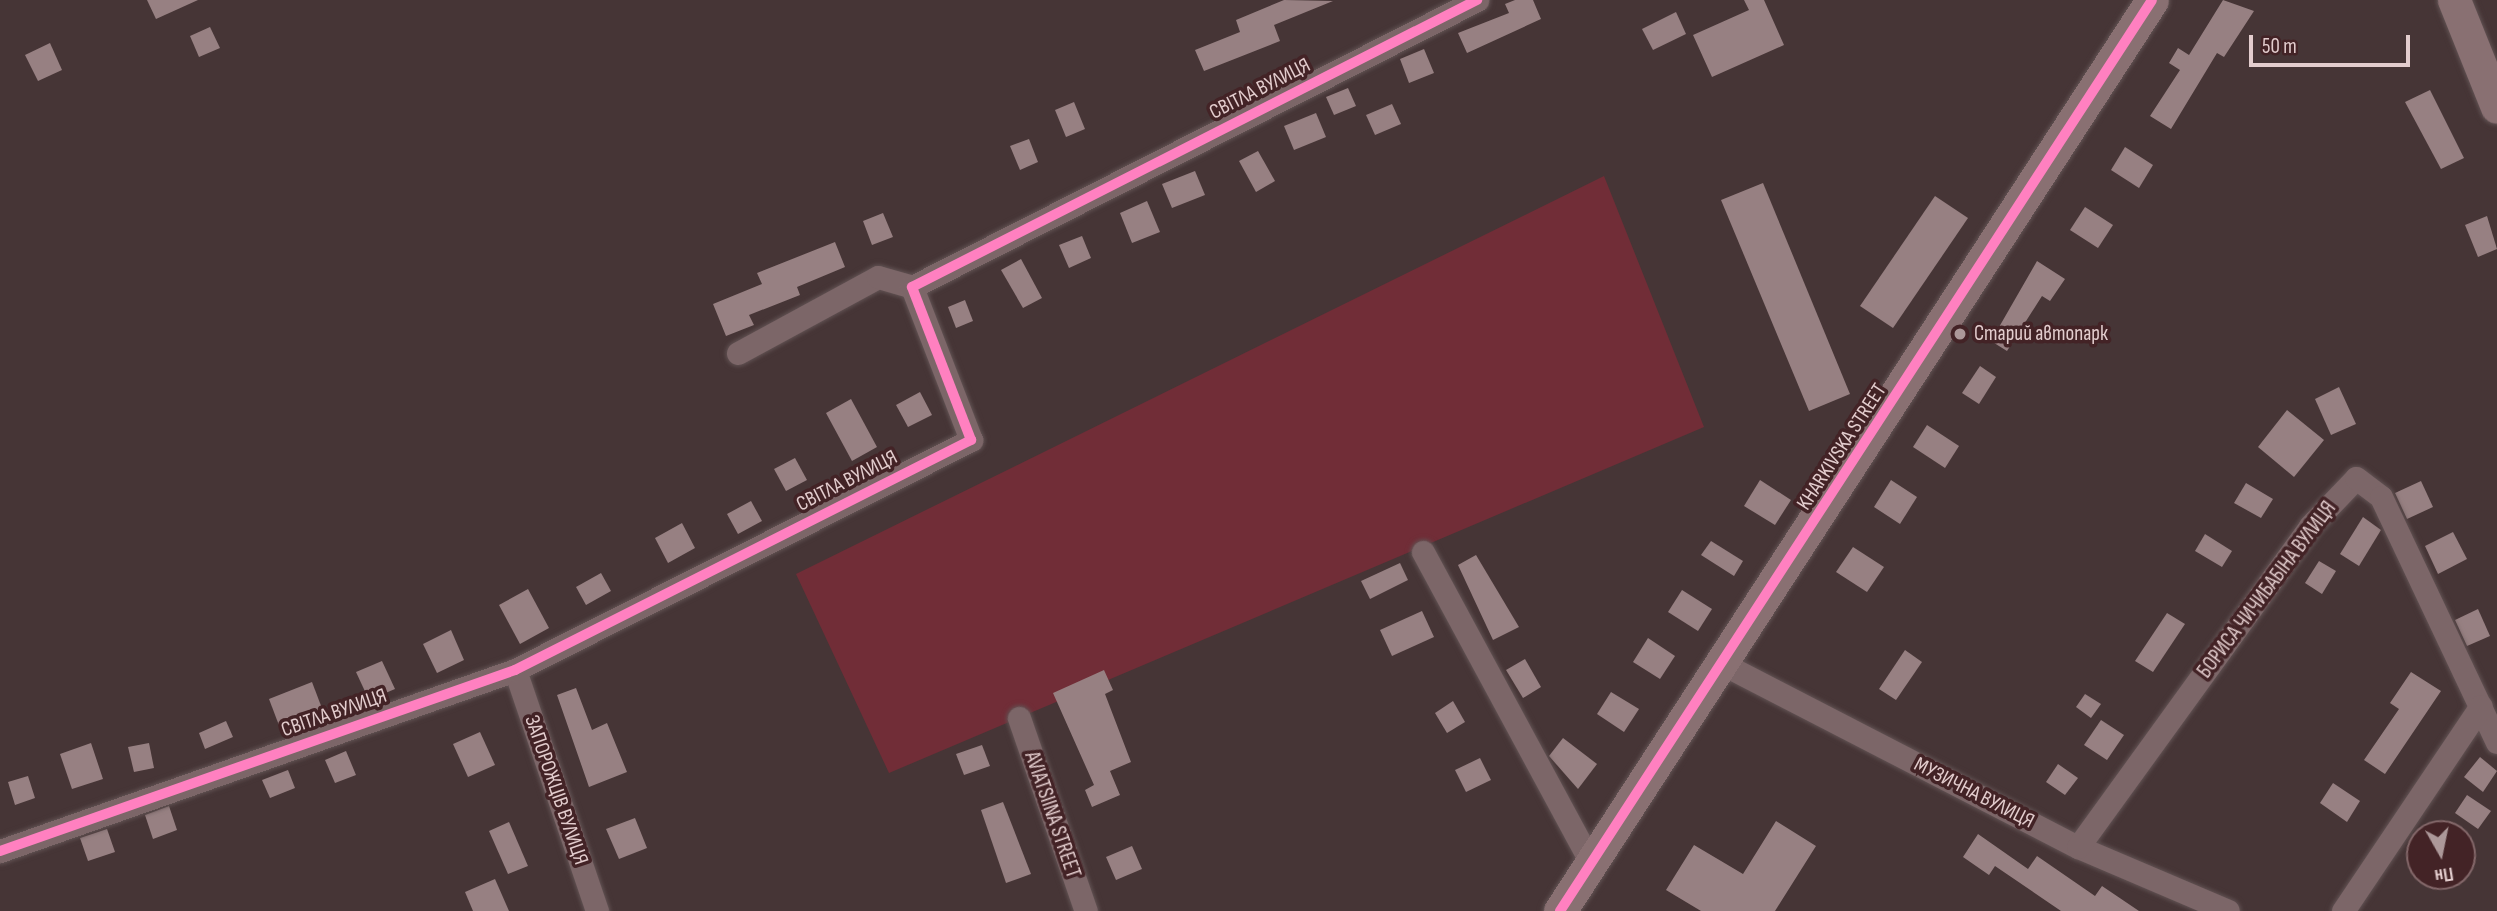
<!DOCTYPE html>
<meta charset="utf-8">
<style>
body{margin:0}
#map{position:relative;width:2497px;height:911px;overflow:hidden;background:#463536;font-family:"Sofia Sans Condensed",sans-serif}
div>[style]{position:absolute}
.green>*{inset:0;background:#712d37}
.building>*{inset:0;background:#978082}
.roads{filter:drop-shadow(0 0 2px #615253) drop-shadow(0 0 2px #615253)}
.street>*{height:23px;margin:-11.5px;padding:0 11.5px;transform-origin:11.5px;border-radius:11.5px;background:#7c6668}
.secondary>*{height:33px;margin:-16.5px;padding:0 16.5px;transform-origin:16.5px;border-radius:16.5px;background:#897072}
.cycleway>*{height:10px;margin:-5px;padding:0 5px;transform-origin:5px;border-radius:5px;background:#ff80c0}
.dots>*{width:19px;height:19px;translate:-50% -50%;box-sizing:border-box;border:4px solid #432326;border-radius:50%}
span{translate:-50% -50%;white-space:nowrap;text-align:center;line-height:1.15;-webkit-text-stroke:7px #432326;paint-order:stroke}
.street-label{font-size:21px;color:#e3cdce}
.poi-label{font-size:21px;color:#e3cdce}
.left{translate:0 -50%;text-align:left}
.north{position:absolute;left:2406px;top:820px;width:70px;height:70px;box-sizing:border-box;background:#432326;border:2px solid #836769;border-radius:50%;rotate:171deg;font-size:19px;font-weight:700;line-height:28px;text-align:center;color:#e3cdce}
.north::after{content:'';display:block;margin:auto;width:24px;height:32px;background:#ac9899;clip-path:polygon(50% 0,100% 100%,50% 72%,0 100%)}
.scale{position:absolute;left:2249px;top:35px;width:161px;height:32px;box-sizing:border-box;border:4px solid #e3cdce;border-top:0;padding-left:9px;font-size:21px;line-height:24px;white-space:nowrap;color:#e3cdce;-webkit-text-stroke:5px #432326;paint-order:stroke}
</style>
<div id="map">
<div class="green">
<div style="clip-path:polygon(1604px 176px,1704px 427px,889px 773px,796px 574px)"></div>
</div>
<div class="building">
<div style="clip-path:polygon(147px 0,198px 0,156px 19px)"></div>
<div style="clip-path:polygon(1284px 0,1333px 1px,1274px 25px,1280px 41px,1204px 71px,1195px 50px,1240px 32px,1236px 20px)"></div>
<div style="clip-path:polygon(1515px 0,1533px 0,1541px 19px,1467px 53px,1458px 33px,1509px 13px,1505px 4px)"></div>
<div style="clip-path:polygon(1744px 0,1764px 0,1784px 45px,1712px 77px,1693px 35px,1749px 10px)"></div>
<div style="clip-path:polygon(2223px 0,2254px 11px,2224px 57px,2217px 53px,2171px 129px,2150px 116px,2180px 70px,2169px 63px,2178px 48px,2189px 55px)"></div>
<div style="clip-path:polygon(1676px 12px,1686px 34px,1653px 50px,1642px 29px)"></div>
<div style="clip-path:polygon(210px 27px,220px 48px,199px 57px,190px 36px)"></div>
<div style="clip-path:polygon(50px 43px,62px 70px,38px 81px,25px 55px)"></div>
<div style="clip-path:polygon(1424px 49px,1434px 73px,1409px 83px,1400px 59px)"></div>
<div style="clip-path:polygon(1348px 88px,1356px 106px,1334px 115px,1326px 97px)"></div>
<div style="clip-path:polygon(2430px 90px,2464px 158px,2441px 169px,2405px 102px)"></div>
<div style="clip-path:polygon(1074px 102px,1085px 129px,1066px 137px,1055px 110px)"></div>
<div style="clip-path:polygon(1392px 104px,1401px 124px,1375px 135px,1366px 115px)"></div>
<div style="clip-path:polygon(1316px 113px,1326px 137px,1294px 150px,1284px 126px)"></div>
<div style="clip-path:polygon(1029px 139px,1038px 162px,1020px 170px,1010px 146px)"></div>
<div style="clip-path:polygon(2125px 147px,2153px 165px,2139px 188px,2111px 170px)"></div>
<div style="clip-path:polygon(1258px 151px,1275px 181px,1256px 192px,1239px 161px)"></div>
<div style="clip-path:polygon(1195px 171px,1205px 195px,1172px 208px,1162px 184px)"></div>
<div style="clip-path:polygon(1763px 183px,1850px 394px,1809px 411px,1721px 200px)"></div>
<div style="clip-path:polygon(1935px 196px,1968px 218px,1893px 328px,1860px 306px)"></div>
<div style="clip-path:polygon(1147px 201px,1160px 232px,1132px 243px,1120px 213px)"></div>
<div style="clip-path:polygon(2085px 207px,2113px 225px,2098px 248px,2070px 230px)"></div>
<div style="clip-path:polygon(883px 213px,893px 237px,872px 245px,863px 221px)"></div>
<div style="clip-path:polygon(2487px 216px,2497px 249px,2478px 257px,2465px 225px)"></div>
<div style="clip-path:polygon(1082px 236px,1091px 258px,1069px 268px,1059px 245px)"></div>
<div style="clip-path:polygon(835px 242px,845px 267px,797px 287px,800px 295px,749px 315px,754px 325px,726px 336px,713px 304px,762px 284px,757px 273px)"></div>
<div style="clip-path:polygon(1021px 259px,1042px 298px,1023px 308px,1001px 270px)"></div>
<div style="clip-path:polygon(2037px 261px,2065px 279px,2050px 301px,2042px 296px,2007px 351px,1991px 341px)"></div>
<div style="clip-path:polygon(965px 300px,973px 321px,956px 328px,948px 307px)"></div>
<div style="clip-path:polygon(1980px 366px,1996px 377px,1979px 404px,1962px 393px)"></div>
<div style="clip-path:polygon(2339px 387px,2356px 424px,2331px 435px,2315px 399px)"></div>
<div style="clip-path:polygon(920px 392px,932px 415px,908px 427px,896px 405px)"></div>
<div style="clip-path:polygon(851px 399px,877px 447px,852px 461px,826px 413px)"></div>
<div style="clip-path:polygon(2287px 410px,2324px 440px,2294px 477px,2258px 447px)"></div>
<div style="clip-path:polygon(1927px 425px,1959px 446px,1945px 468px,1913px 447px)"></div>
<div style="clip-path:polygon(795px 458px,807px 480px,786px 491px,774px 469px)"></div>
<div style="clip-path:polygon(1760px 480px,1791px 500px,1775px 525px,1744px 506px)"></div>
<div style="clip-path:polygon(1891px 480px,1917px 497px,1900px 524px,1874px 507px)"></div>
<div style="clip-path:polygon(2421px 481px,2433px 507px,2407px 519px,2395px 493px)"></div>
<div style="clip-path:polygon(2246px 483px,2273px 499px,2261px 518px,2234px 503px)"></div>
<div style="clip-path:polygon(751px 501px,762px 521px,738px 534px,727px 514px)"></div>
<div style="clip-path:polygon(2363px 517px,2381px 530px,2359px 566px,2340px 554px)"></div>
<div style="clip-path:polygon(682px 523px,695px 548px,668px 563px,655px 538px)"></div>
<div style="clip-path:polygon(2453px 532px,2467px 559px,2438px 574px,2425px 546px)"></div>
<div style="clip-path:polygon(2205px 534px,2232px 551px,2222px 567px,2195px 551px)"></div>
<div style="clip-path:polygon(1711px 541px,1743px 561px,1734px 576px,1701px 555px)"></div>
<div style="clip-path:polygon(1853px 547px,1884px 567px,1867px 592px,1836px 572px)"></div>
<div style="clip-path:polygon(1476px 555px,1519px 627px,1493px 640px,1458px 565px)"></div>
<div style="clip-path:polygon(2319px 561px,2336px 571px,2322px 594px,2305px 583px)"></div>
<div style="clip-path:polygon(1400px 563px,1408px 580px,1370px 599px,1361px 581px)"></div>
<div style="clip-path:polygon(601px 573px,611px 591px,586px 605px,576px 587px)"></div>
<div style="clip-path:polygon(528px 589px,549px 628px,520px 644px,499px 605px)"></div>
<div style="clip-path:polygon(1682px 590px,1712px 609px,1698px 631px,1668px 612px)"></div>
<div style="clip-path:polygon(2478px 609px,2490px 636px,2467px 646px,2455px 620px)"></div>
<div style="clip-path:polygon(1422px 611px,1434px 637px,1392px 656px,1380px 630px)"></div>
<div style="clip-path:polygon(2167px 613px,2185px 624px,2153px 672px,2135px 661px)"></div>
<div style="clip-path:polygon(451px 630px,464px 660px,437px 673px,423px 644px)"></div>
<div style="clip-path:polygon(1648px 638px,1675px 656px,1660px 679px,1633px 662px)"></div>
<div style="clip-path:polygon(1905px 650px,1922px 662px,1896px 700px,1879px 689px)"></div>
<div style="clip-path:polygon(1525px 659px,1541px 687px,1523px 698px,1506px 670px)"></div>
<div style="clip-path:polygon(382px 661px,395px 689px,369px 700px,356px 672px)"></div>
<div style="clip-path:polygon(1104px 670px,1113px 690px,1105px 694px,1131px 762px,1110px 771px,1120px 795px,1092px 807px,1085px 790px,1094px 785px,1053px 693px)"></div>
<div style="clip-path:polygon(2411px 672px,2441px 691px,2385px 774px,2364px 760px,2399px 709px,2390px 703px)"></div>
<div style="clip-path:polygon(312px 682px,323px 711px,280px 728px,269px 699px)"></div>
<div style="clip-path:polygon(576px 688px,592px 730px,607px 723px,627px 772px,589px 787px,557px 695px)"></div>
<div style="clip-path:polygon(1611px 692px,1639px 709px,1624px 732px,1597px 714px)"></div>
<div style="clip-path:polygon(2085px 694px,2101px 704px,2091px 718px,2076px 707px)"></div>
<div style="clip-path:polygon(1453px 701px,1465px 722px,1447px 733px,1435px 713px)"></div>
<div style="clip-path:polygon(2101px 720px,2124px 735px,2107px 760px,2084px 745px)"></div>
<div style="clip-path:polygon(226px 721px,233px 737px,205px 749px,199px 733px)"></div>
<div style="clip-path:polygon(480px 732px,495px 765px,468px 777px,453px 744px)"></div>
<div style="clip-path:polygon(1563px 738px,1597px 764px,1578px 789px,1549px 756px)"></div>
<div style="clip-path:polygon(91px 743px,103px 779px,72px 789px,60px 754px)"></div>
<div style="clip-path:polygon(149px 743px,154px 768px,134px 772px,128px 747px)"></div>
<div style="clip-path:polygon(982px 745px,990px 766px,964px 775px,956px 754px)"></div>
<div style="clip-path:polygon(346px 751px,356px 775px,335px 783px,325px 760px)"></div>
<div style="clip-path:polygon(2480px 757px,2497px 771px,2483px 792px,2464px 777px)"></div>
<div style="clip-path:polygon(1480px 758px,1491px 780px,1466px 792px,1455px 770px)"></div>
<div style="clip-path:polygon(2058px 764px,2078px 778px,2065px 795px,2046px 782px)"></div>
<div style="clip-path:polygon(288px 770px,295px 788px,270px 798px,262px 780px)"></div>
<div style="clip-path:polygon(28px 776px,35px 798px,15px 805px,8px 782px)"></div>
<div style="clip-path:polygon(2333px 783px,2360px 801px,2347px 822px,2320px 803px)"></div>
<div style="clip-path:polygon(2467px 795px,2491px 811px,2478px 829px,2455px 813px)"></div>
<div style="clip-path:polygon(1003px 802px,1031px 874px,1006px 883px,981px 810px)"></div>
<div style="clip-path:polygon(169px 806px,177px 830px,153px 839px,145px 815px)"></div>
<div style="clip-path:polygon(635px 818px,647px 848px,619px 859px,606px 829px)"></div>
<div style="clip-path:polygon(1776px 821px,1816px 846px,1775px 911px,1701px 911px,1666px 890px,1694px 845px,1743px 874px)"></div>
<div style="clip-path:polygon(509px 822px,528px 866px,508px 874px,489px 831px)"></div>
<div style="clip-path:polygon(107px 829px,115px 852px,88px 861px,80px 838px)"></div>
<div style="clip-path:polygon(1978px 834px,2028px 869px,2037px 856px,2095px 896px,2102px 886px,2139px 911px,2061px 911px,1995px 866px,1989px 875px,1963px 857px)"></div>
<div style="clip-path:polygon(1132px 846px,1142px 869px,1116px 880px,1106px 857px)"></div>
<div style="clip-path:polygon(495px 879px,509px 911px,473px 911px,465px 892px)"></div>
</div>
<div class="roads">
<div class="street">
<div style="left:738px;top:353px;width:159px;rotate:-28.5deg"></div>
<div style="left:878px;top:277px;width:35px;rotate:16deg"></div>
<div style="left:1423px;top:552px;width:353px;rotate:61.6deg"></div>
<div style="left:1725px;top:665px;width:397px;rotate:27.3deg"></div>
<div style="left:2078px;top:847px;width:163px;rotate:23.1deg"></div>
<div style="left:515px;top:670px;width:255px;rotate:71.2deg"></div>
<div style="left:1019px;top:718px;width:204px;rotate:70.9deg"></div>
<div style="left:2078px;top:847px;width:396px;rotate:-54.1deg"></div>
<div style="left:2310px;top:526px;width:66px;rotate:-46.2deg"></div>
<div style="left:2356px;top:478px;width:31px;rotate:37deg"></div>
<div style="left:2381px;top:497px;width:271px;rotate:64.7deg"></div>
<div style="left:0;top:851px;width:546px;rotate:-19.36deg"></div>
<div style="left:515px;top:670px;width:511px;rotate:-26.77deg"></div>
<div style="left:971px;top:440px;width:164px;rotate:-111.1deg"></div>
<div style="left:912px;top:287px;width:634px;rotate:-26.93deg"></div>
<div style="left:2343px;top:911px;width:247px;rotate:-56.1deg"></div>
</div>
<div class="secondary">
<div style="left:2454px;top:0;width:115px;rotate:68.1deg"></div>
<div style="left:1560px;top:911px;width:1086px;rotate:-56.98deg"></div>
</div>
</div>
<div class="cycleway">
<div style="left:0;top:851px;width:546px;rotate:-19.36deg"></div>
<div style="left:515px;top:670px;width:511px;rotate:-26.77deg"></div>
<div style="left:971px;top:440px;width:164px;rotate:-111.1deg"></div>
<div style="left:912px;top:287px;width:634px;rotate:-26.93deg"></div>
<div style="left:1560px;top:911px;width:1086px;rotate:-56.98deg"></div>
</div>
<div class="dots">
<div style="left:1960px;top:334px;background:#ac9899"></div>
</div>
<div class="street-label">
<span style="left:1260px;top:89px;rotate:-27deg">СВІТЛА ВУЛИЦЯ</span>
<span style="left:1842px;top:447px;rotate:-57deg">KHARKIVSKA STREET</span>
<span style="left:847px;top:481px;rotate:-27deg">СВІТЛА ВУЛИЦЯ</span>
<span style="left:2267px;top:590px;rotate:-53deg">БОРИСА ЧИЧИБАБІНА ВУЛИЦЯ</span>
<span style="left:334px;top:713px;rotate:-19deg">СВІТЛА ВУЛИЦЯ</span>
<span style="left:556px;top:790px;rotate:71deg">ЗАПОРОЖЦІВ ВУЛИЦЯ</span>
<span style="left:1974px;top:793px;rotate:27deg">МУЗИЧНА ВУЛИЦЯ</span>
<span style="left:1052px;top:815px;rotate:71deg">AVIATSIINA STREET</span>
</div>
<div class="poi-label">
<span class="left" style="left:1974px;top:334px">Старий автопарк</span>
</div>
<div class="north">Пн</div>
<div class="scale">50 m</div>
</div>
